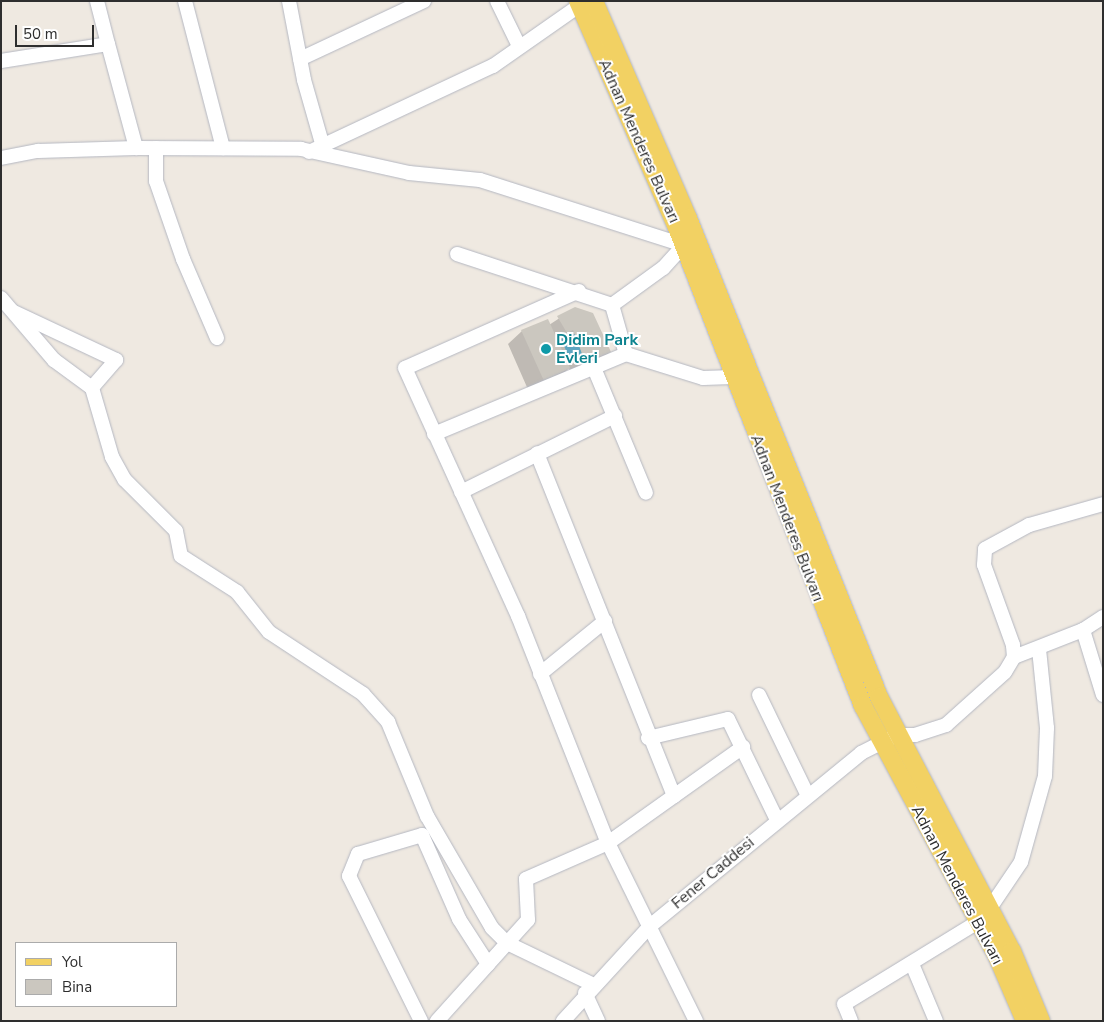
<!DOCTYPE html>
<meta charset="utf-8">
<style>
body{margin:0}
#map{position:relative;width:1104px;height:1022px;overflow:hidden;background:#efe9e1;font-family:"Nunito Sans",sans-serif}
div>[style]{position:absolute}
.water>*{inset:0;background:#75cff0}
.shadow>*{inset:0;background:#0003}
.building>*{inset:0;background:#cbc7bf}
.roads{filter:drop-shadow(0 0 1px #b4b7c1) drop-shadow(0 0 1px #b4b7c1)}
.minor>*{height:14px;margin:-7px;padding:0 7px;transform-origin:7px;border-radius:7px;background:#fff}
.major>*{height:18px;margin:-9px;padding:0 9px;transform-origin:9px;border-radius:9px;background:#f2d163}
.dots>*{width:14px;height:14px;translate:-50% -50%;box-sizing:border-box;border:2px solid #fff;border-radius:50%}
span{translate:-50% -50%;white-space:nowrap;text-align:center;line-height:1.15;-webkit-text-stroke:4px #fff;paint-order:stroke}
.street-label{font-size:16px;color:#2e2e2e}
.culture-label{font-size:16px;color:#0d838f;font-weight:700}
.left{translate:0 -50%;text-align:left}
.frame{position:absolute;inset:0;border:2px solid #2e2e2e;pointer-events:none}
.legend{position:absolute;left:15px;top:942px;width:162px;height:65px;box-sizing:border-box;background:#fff;border:1px solid #ababab;margin:0;padding:6px 9px;list-style:none;font-size:15px;color:#2e2e2e}
.legend li{display:flex;align-items:center;gap:10px;height:25px}
.legend b{width:25px;border:1px solid #ababab}
.scale{position:absolute;left:15px;top:25px;width:79px;height:22px;box-sizing:border-box;border:2px solid #2e2e2e;border-top:0;padding-left:6px;font-size:15px;line-height:18px;white-space:nowrap;color:#2e2e2e;-webkit-text-stroke:4px #fff;paint-order:stroke}
</style>
<div id="map">
<div class="water">
<div style="clip-path:polygon(575px 334px,583px 357px,571px 362px,561px 339px)"></div>
</div>
<div class="shadow">
<div style="clip-path:polygon(575px 308px,592px 314px,610px 352px,596px 365px,572px 376px,569px 368px,555px 382px,530px 394px,508px 344px,522px 331px,549px 325px)"></div>
</div>
<div class="building">
<div style="clip-path:polygon(575px 307px,593px 313px,611px 352px,586px 363px,573px 330px,567px 333px,557px 316px)"></div>
<div style="clip-path:polygon(548px 319px,570px 368px,544px 381px,521px 330px)"></div>
</div>
<div class="roads">
<div class="minor">
<div style="left:97px;top:1px;width:44px;rotate:75.7deg"></div>
<div style="left:185px;top:1px;width:152px;rotate:75.5deg"></div>
<div style="left:289px;top:1px;width:80px;rotate:79.2deg"></div>
<div style="left:304px;top:80px;width:66px;rotate:74.1deg"></div>
<div style="left:497px;top:1px;width:50px;rotate:63.9deg"></div>
<div style="left:300px;top:59px;width:137px;rotate:-25.1deg"></div>
<div style="left:1px;top:61px;width:108px;rotate:-9deg"></div>
<div style="left:108px;top:44px;width:108px;rotate:74.9deg"></div>
<div style="left:156px;top:148px;width:33px;rotate:90deg"></div>
<div style="left:156px;top:181px;width:83px;rotate:70.9deg"></div>
<div style="left:183px;top:259px;width:86px;rotate:66.7deg"></div>
<div style="left:309px;top:152px;width:203px;rotate:-25.1deg"></div>
<div style="left:493px;top:66px;width:106px;rotate:-35deg"></div>
<div style="left:1px;top:158px;width:38px;rotate:-11deg"></div>
<div style="left:38px;top:151px;width:98px;rotate:-1.8deg"></div>
<div style="left:136px;top:148px;width:165px;rotate:0.3deg"></div>
<div style="left:301px;top:149px;width:111px;rotate:12.5deg"></div>
<div style="left:409px;top:173px;width:71px;rotate:5.6deg"></div>
<div style="left:480px;top:180px;width:214px;rotate:17.7deg"></div>
<div style="left:684px;top:245px;width:31px;rotate:132deg"></div>
<div style="left:663px;top:268px;width:63px;rotate:144deg"></div>
<div style="left:457px;top:254px;width:163px;rotate:18.2deg"></div>
<div style="left:612px;top:305px;width:51px;rotate:74.1deg"></div>
<div style="left:579px;top:291px;width:190px;rotate:156.1deg"></div>
<div style="left:405px;top:368px;width:273px;rotate:65.5deg"></div>
<div style="left:518px;top:616px;width:244px;rotate:68.4deg"></div>
<div style="left:608px;top:843px;width:199px;rotate:63.7deg"></div>
<div style="left:1px;top:298px;width:82px;rotate:49.5deg"></div>
<div style="left:54px;top:360px;width:47px;rotate:36.4deg"></div>
<div style="left:92px;top:388px;width:72px;rotate:73.8deg"></div>
<div style="left:112px;top:457px;width:26px;rotate:61deg"></div>
<div style="left:125px;top:480px;width:72px;rotate:45deg"></div>
<div style="left:176px;top:531px;width:25px;rotate:79deg"></div>
<div style="left:181px;top:556px;width:67px;rotate:32.7deg"></div>
<div style="left:237px;top:592px;width:51px;rotate:51.3deg"></div>
<div style="left:269px;top:632px;width:113px;rotate:33.4deg"></div>
<div style="left:363px;top:694px;width:38px;rotate:48deg"></div>
<div style="left:388px;top:722px;width:102px;rotate:67.5deg"></div>
<div style="left:427px;top:816px;width:129px;rotate:59.9deg"></div>
<div style="left:492px;top:928px;width:21px;rotate:45deg"></div>
<div style="left:507px;top:943px;width:97px;rotate:25.8deg"></div>
<div style="left:14px;top:312px;width:113px;rotate:25.2deg"></div>
<div style="left:116px;top:360px;width:37px;rotate:131deg"></div>
<div style="left:594px;top:368px;width:135px;rotate:67.4deg"></div>
<div style="left:434px;top:434px;width:208px;rotate:-22.6deg"></div>
<div style="left:626px;top:354px;width:81px;rotate:17.3deg"></div>
<div style="left:703px;top:378px;width:30px;rotate:-2deg"></div>
<div style="left:461px;top:492px;width:172px;rotate:-26.3deg"></div>
<div style="left:1083px;top:630px;width:68px;rotate:72.9deg"></div>
<div style="left:1014px;top:657px;width:74px;rotate:-21.4deg"></div>
<div style="left:1083px;top:630px;width:24px;rotate:-33deg"></div>
<div style="left:540px;top:674px;width:84px;rotate:-39.2deg"></div>
<div style="left:759px;top:695px;width:112px;rotate:64.1deg"></div>
<div style="left:648px;top:738px;width:82px;rotate:-13.4deg"></div>
<div style="left:728px;top:719px;width:112px;rotate:64.1deg"></div>
<div style="left:674px;top:796px;width:85px;rotate:-35.4deg"></div>
<div style="left:990px;top:908px;width:55px;rotate:-56deg"></div>
<div style="left:1021px;top:862px;width:89px;rotate:-74.4deg"></div>
<div style="left:1045px;top:776px;width:48px;rotate:-87.6deg"></div>
<div style="left:1047px;top:728px;width:79px;rotate:-95.8deg"></div>
<div style="left:912px;top:964px;width:62px;rotate:67.2deg"></div>
<div style="left:585px;top:993px;width:31px;rotate:65deg"></div>
<div style="left:421px;top:1021px;width:162px;rotate:-116.4deg"></div>
<div style="left:349px;top:876px;width:24px;rotate:-68deg"></div>
<div style="left:358px;top:854px;width:67px;rotate:-16.5deg"></div>
<div style="left:422px;top:835px;width:92px;rotate:66.2deg"></div>
<div style="left:459px;top:919px;width:54px;rotate:57.2deg"></div>
<div style="left:437px;top:1021px;width:136px;rotate:-48deg"></div>
<div style="left:528px;top:920px;width:41px;rotate:-92.8deg"></div>
<div style="left:526px;top:879px;width:90px;rotate:-23.7deg"></div>
<div style="left:608px;top:843px;width:81px;rotate:-35.5deg"></div>
<div style="left:674px;top:796px;width:369px;rotate:-111.8deg"></div>
<div style="left:563px;top:1021px;width:129px;rotate:-47.5deg"></div>
<div style="left:650px;top:926px;width:273px;rotate:-39.3deg"></div>
<div style="left:861px;top:753px;width:40px;rotate:-26.6deg"></div>
<div style="left:897px;top:735px;width:18px"></div>
<div style="left:915px;top:735px;width:33px;rotate:-18deg"></div>
<div style="left:946px;top:725px;width:79px;rotate:-41.9deg"></div>
<div style="left:1005px;top:672px;width:17px;rotate:-59deg"></div>
<div style="left:1014px;top:657px;width:12px;rotate:-95deg"></div>
<div style="left:1013px;top:645px;width:85px;rotate:-109.9deg"></div>
<div style="left:984px;top:565px;width:16px;rotate:-86deg"></div>
<div style="left:985px;top:549px;width:50px;rotate:-28.6deg"></div>
<div style="left:1029px;top:525px;width:77px;rotate:-15.8deg"></div>
<div style="left:851px;top:1021px;width:18px;rotate:-112deg"></div>
<div style="left:844px;top:1004px;width:157px;rotate:-31.5deg"></div>
</div>
<div class="major">
<div style="left:578px;top:1px;width:244px;rotate:66.4deg"></div>
<div style="left:676px;top:225px;width:516px;rotate:68.76deg"></div>
<div style="left:863px;top:706px;width:284px;rotate:61.8deg"></div>
<div style="left:997px;top:956px;width:71px;rotate:66.7deg"></div>
<div style="left:594px;top:1px;width:236px;rotate:66.6deg"></div>
<div style="left:688px;top:218px;width:516px;rotate:68.26deg"></div>
<div style="left:879px;top:697px;width:287px;rotate:62.4deg"></div>
<div style="left:1012px;top:951px;width:76px;rotate:67.5deg"></div>
</div>
</div>
<div class="dots">
<div style="left:546px;top:349px;background:#0f9aa8"></div>
</div>
<div class="street-label">
<span style="left:639px;top:141px;rotate:66deg">Adnan Menderes Bulvarı</span>
<span style="left:787px;top:518px;rotate:69deg">Adnan Menderes Bulvarı</span>
<span style="left:713px;top:873px;rotate:-40deg">Fener Caddesi</span>
<span style="left:957px;top:885px;rotate:62deg">Adnan Menderes Bulvarı</span>
</div>
<div class="culture-label">
<span class="left" style="left:556px;top:349px">Didim Park<br>Evleri</span>
</div>
<div class="frame"></div>
<ul class="legend">
<li><b style="height:6px;background:#f2d163"></b>Yol</li>
<li><b style="height:14px;background:#cbc7bf"></b>Bina</li>
</ul>
<div class="scale">50 m</div>
</div>
